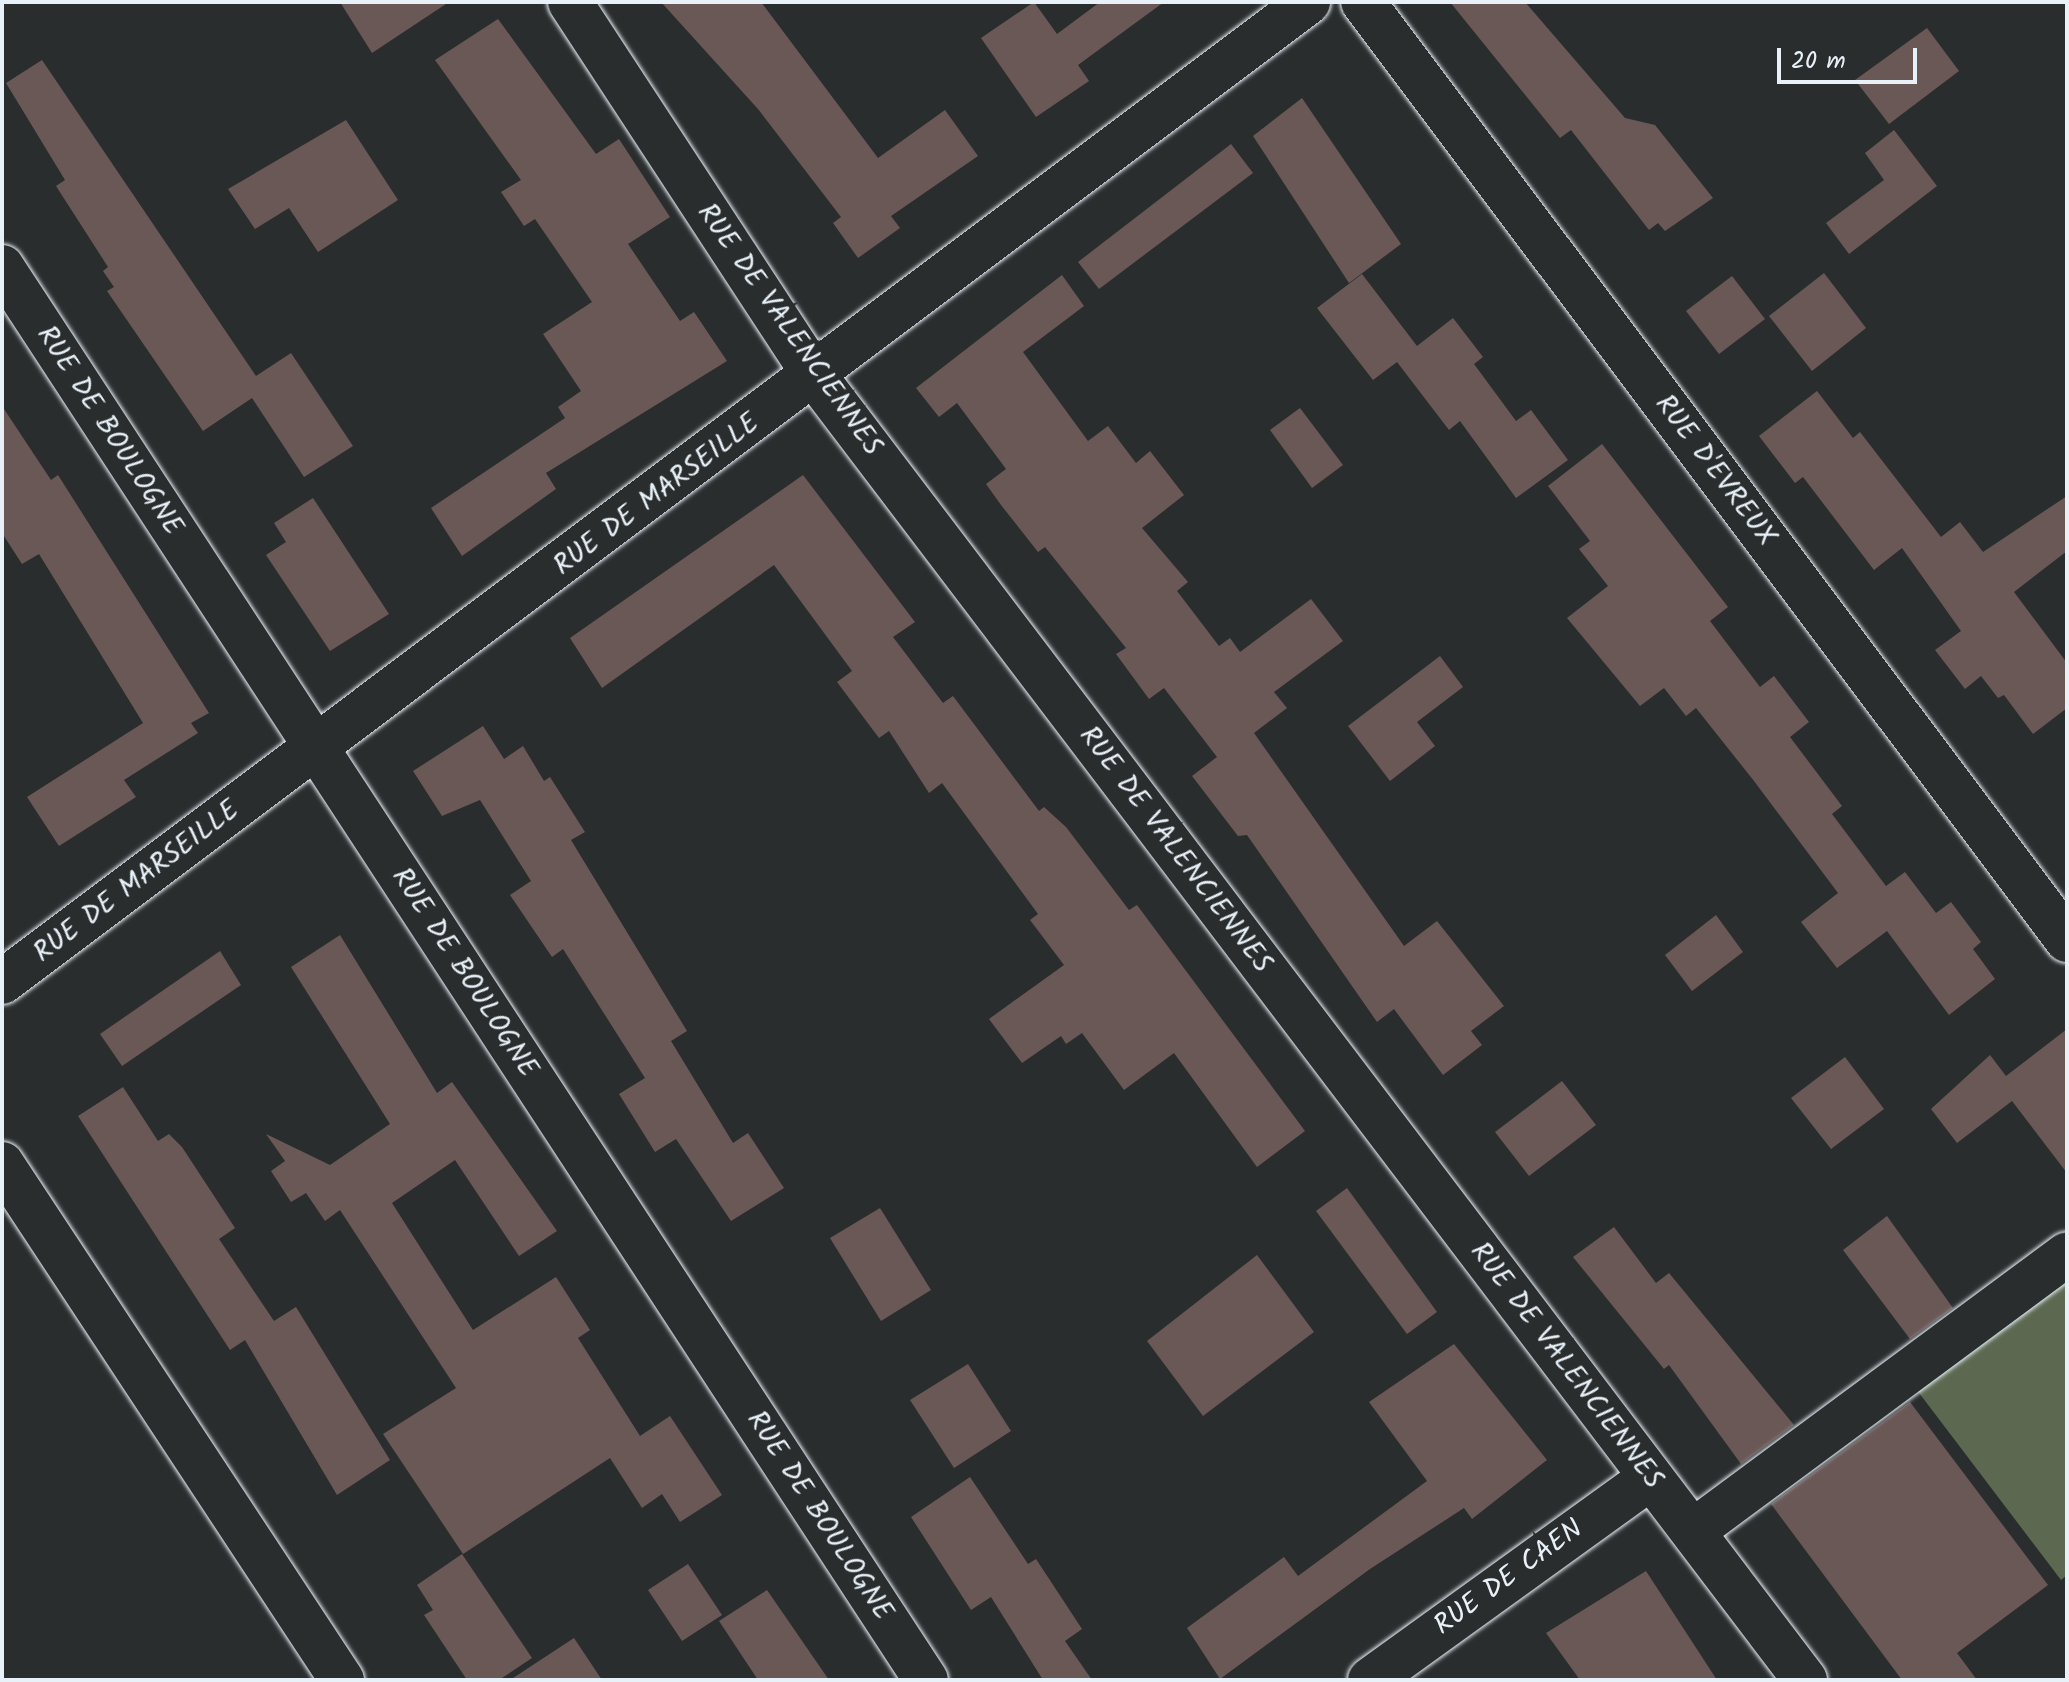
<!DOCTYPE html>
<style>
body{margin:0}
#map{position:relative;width:2069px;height:1682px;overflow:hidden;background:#2a2d2e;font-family:Kalam,sans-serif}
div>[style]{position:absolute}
.green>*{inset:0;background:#5c6950}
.building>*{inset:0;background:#6a5857}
.roads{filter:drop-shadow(0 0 2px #e8f1f8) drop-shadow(0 0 2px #e8f1f8)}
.minor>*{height:44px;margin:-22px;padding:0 22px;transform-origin:22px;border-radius:22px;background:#2a2d2e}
span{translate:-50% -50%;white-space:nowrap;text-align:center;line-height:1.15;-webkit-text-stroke:8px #2a2d2e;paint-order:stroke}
.street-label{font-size:28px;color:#e8f1f8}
.frame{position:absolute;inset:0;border:4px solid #e8f1f8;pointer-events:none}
.scale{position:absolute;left:1777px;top:48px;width:140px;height:36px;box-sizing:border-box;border:4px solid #e8f1f8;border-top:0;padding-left:10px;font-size:24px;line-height:28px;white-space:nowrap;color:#e8f1f8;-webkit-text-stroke:6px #2a2d2e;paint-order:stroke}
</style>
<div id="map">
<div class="green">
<div style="clip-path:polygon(2067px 1266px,2067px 1575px,2061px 1580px,1910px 1381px)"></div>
</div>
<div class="building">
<div style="clip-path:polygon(340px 2px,449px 2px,372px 53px)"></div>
<div style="clip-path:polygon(661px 2px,761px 2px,878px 158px,945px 110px,978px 156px,891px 216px,900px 228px,858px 258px,833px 223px,841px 217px,758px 109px)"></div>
<div style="clip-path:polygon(1034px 2px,1057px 34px,1100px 2px,1164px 2px,1078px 65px,1089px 81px,1036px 117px,981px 38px)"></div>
<div style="clip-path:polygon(1450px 2px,1525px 2px,1625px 118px,1655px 125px,1713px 198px,1665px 231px,1658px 223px,1649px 230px,1571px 130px,1560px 138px)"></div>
<div style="clip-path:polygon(498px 19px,596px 154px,619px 139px,670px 217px,628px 244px,680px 321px,694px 312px,727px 361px,546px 473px,556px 489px,462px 556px,431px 508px,565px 418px,558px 407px,581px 391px,543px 334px,592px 302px,535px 219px,524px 226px,501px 192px,521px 180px,435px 60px)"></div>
<div style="clip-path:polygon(1927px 28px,1959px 71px,1889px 124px,1855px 80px)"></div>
<div style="clip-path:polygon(42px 60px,256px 376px,291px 353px,353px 446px,304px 477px,252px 398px,203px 431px,107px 291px,114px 287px,103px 271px,108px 267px,56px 186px,65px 180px,6px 83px)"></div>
<div style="clip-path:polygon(1302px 98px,1401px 244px,1349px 283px,1253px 136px)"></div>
<div style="clip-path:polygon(346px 120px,398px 200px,318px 252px,289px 208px,255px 229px,228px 189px)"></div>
<div style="clip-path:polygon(1894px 130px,1937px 186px,1849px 254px,1826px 223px,1884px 180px,1865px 153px)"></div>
<div style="clip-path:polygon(1231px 144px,1253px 173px,1099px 289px,1078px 262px)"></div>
<div style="clip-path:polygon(1824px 273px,1866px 328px,1812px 371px,1769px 316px)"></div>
<div style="clip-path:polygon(1362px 274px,1417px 346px,1453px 318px,1483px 357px,1474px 364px,1516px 421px,1531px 410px,1568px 460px,1516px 498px,1460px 421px,1449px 430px,1397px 362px,1373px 380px,1317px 308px)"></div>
<div style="clip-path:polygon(1062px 275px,1084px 306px,1023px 352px,1088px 441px,1108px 426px,1136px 463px,1150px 451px,1184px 495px,1142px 528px,1188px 582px,1177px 591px,1219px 646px,1230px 638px,1240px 652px,1311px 599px,1343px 641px,1274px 692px,1287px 708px,1254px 733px,1404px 946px,1437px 921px,1504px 1006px,1471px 1031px,1482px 1045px,1443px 1075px,1394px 1009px,1377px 1022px,1247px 835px,1238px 836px,1192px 776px,1217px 757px,1164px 688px,1149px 699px,1116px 654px,1126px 648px,1045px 547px,1038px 552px,1001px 505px,986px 484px,1006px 469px,957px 403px,939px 417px,916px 388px)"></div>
<div style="clip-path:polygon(1732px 276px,1765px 319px,1719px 354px,1686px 311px)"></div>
<div style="clip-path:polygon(1817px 391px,1853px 438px,1860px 432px,1941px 537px,1960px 522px,1983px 552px,2067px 496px,2067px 551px,2014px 592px,2067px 663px,2067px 708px,2033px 734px,2004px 695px,1998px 698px,1981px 676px,1965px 689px,1935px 650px,1961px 631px,1902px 548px,1874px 570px,1803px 477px,1795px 483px,1759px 436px)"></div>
<div style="clip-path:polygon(2px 406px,51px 480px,58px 475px,209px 713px,191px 723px,198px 733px,124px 780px,136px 797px,59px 846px,27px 797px,143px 723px,39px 554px,22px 564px,2px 533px)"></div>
<div style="clip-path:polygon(1300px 408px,1343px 465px,1312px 488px,1270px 430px)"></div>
<div style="clip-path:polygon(1602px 444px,1728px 607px,1710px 621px,1760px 687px,1774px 676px,1809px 722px,1790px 737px,1842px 806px,1832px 814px,1886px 886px,1905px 872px,1936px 913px,1951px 902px,1981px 942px,1973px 949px,1995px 979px,1949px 1015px,1887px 931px,1837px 968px,1801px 922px,1838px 893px,1754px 781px,1696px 708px,1686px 716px,1664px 688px,1640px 706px,1567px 618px,1608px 586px,1579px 549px,1590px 541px,1548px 486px)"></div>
<div style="clip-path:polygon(803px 475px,915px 622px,893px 637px,943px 703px,953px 696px,1039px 811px,1044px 807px,1066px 827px,1129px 910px,1137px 905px,1305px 1131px,1257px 1167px,1174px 1053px,1124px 1090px,1082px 1033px,1066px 1044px,1061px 1036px,1022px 1063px,989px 1019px,1064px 965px,1030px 920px,1038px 914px,942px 783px,929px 793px,889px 731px,879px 738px,837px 682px,852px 671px,774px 565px,602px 688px,570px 638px)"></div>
<div style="clip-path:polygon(313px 498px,389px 614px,330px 651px,266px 555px,286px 542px,274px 523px)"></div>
<div style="clip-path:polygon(1440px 656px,1463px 687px,1417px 722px,1435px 746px,1390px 781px,1348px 726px)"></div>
<div style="clip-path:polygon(483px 726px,504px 759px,523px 746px,544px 781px,550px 777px,585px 832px,571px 840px,687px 1031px,671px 1041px,733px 1143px,748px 1133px,784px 1188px,731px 1221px,676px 1139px,655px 1152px,619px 1094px,645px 1078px,563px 949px,552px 957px,510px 895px,531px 881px,480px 800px,442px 816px,413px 771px)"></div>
<div style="clip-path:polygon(1716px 915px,1743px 952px,1692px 991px,1665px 955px)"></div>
<div style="clip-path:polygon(340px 935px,437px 1093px,452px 1082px,557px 1231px,519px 1256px,455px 1160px,392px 1203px,473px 1330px,556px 1277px,590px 1330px,578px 1338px,640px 1436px,670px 1416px,722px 1495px,680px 1522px,662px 1494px,642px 1508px,610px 1458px,463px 1554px,383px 1434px,456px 1388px,340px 1210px,325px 1221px,306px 1193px,291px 1202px,271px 1171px,285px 1161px,266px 1134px,330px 1165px,390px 1124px,291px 967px)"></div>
<div style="clip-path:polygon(220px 951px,241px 985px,122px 1066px,100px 1034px)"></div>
<div style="clip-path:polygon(2067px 1029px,2067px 1173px,2012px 1101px,1957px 1143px,1931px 1109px,1990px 1055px,2006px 1076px)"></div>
<div style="clip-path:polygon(1845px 1057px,1884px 1109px,1831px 1149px,1791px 1098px)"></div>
<div style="clip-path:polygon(1562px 1081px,1596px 1125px,1529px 1176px,1495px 1132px)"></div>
<div style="clip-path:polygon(123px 1087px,158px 1141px,169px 1134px,182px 1147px,235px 1228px,219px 1239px,274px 1321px,296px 1307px,390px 1460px,337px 1495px,245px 1340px,230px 1350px,78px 1116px)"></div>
<div style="clip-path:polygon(1347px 1188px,1437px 1312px,1407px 1334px,1316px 1211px)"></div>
<div style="clip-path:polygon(880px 1208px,931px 1290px,881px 1321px,830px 1238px)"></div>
<div style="clip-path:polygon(1887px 1216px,1953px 1308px,1910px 1339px,1843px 1250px)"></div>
<div style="clip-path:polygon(1614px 1227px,1656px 1283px,1669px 1273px,1794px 1425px,1741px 1464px,1669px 1365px,1664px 1369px,1573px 1257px)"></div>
<div style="clip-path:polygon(1257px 1255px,1314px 1332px,1203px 1416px,1147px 1341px)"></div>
<div style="clip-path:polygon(1454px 1344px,1547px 1460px,1472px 1519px,1464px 1508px,1370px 1569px,1220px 1679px,1187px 1628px,1284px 1557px,1298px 1576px,1427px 1481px,1369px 1402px)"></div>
<div style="clip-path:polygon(968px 1364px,1011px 1431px,954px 1468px,910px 1400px)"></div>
<div style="clip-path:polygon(1910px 1402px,2048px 1585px,1957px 1653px,1977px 1680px,1902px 1680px,1771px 1504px)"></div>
<div style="clip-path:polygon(970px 1477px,1028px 1564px,1036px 1559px,1082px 1629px,1065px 1641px,1092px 1680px,1043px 1680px,991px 1597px,971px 1610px,911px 1517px)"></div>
<div style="clip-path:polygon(462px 1554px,532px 1658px,499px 1680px,467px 1680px,424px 1615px,433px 1610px,417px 1585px)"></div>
<div style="clip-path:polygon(688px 1564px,722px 1615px,682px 1641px,648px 1590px)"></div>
<div style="clip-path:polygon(1646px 1571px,1717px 1680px,1580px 1680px,1546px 1633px)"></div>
<div style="clip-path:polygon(767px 1590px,829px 1680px,758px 1680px,719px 1621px)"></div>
<div style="clip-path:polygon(574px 1638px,602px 1680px,510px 1680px)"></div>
</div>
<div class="roads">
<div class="minor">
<div style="left:570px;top:2px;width:447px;rotate:56.8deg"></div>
<div style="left:815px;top:376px;width:1637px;rotate:52.79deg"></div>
<div style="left:1363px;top:2px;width:1173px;rotate:53.11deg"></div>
<div style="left:2px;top:267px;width:1688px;rotate:56.82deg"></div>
<div style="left:2px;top:982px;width:1633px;rotate:-36.88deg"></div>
<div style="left:2px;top:1164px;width:618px;rotate:56.62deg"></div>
<div style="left:1693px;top:1531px;width:465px;rotate:-36.5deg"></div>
<div style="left:1370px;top:1680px;width:345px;rotate:-35.8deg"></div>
</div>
</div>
<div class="street-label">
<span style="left:789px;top:330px;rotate:55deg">RUE DE VALENCIENNES</span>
<span style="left:109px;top:431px;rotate:57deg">RUE DE BOULOGNE</span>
<span style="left:1715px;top:471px;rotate:53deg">RUE D'EVREUX</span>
<span style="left:657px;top:495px;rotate:-37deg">RUE DE MARSEILLE</span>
<span style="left:1175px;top:850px;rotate:53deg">RUE DE VALENCIENNES</span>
<span style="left:137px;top:882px;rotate:-37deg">RUE DE MARSEILLE</span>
<span style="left:464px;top:973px;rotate:57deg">RUE DE BOULOGNE</span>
<span style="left:1566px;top:1366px;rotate:53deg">RUE DE VALENCIENNES</span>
<span style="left:819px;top:1516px;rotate:57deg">RUE DE BOULOGNE</span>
<span style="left:1509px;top:1578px;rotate:-36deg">RUE DE CAEN</span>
</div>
<div class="frame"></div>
<div class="scale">20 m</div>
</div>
